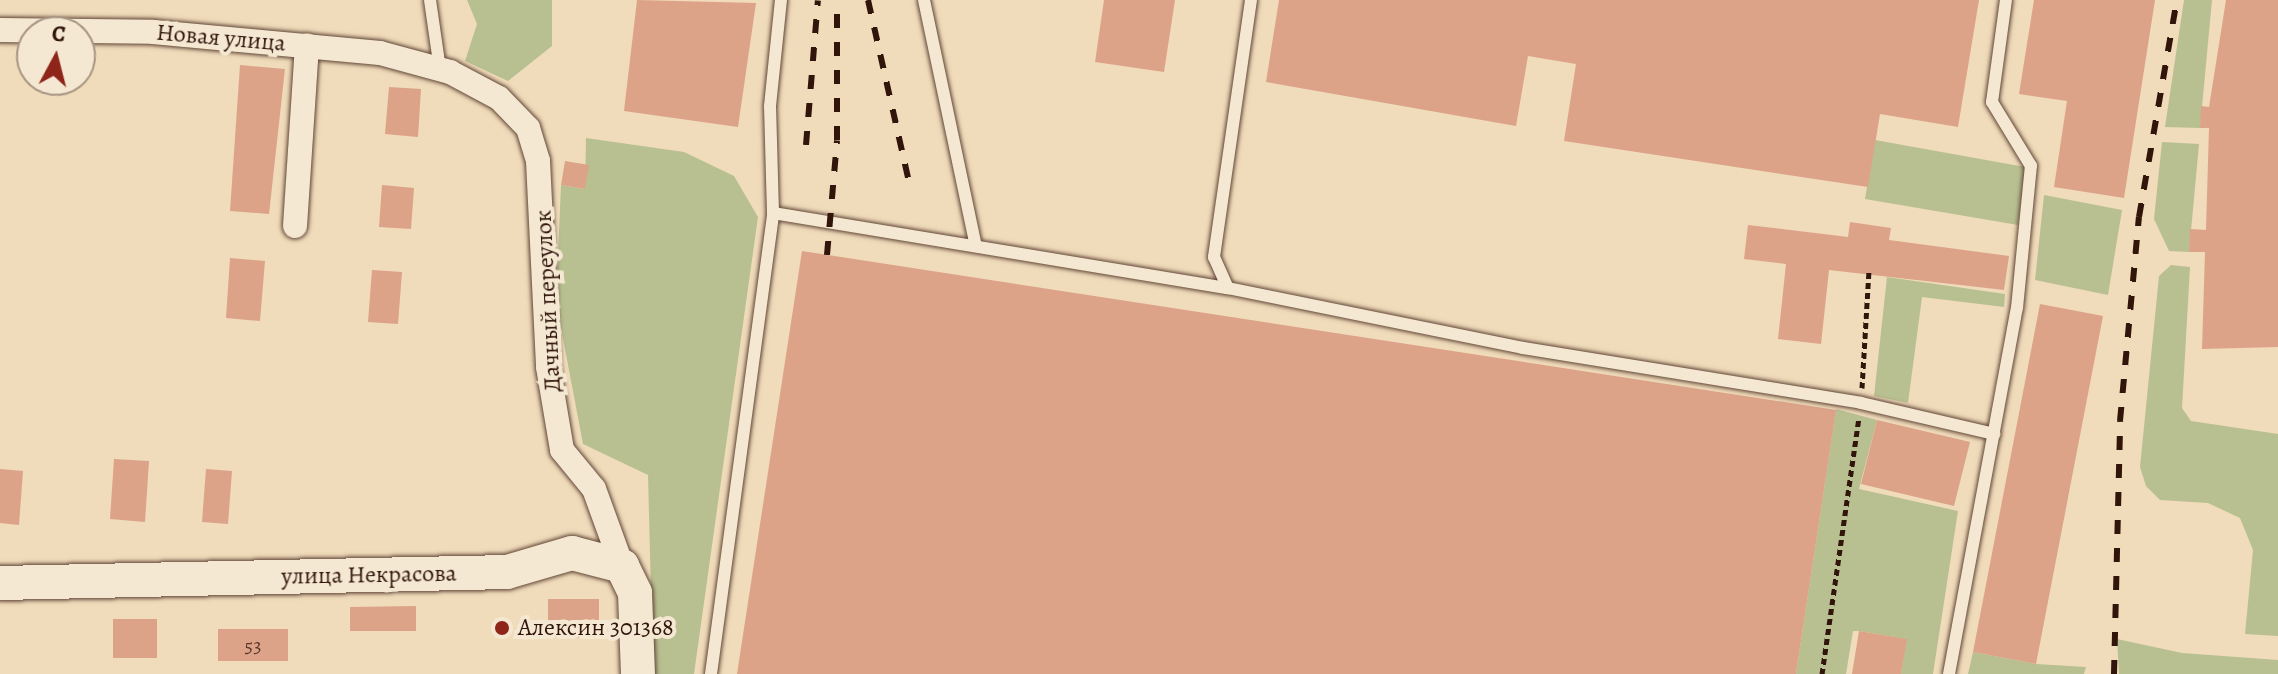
<!DOCTYPE html>
<meta charset="utf-8">
<style>
body{margin:0}
#map{position:relative;width:2278px;height:674px;overflow:hidden;background:#f0dbba;font-family:Alegreya,serif}
div>[style]{position:absolute}
.green>*{inset:0;background:#b8c091}
.building>*{inset:0;background:#dca389}
.path>*{height:5px;margin-top:-2.5px;transform-origin:0;background:repeating-linear-gradient(90deg,#31150b 0 6px,transparent 0 10px)}
.roads{filter:drop-shadow(0 0 2px #614637) drop-shadow(0 0 2px #614637)}
.service>*{height:12px;margin:-6px;padding:0 6px;transform-origin:6px;border-radius:6px;background:#f5e8d2}
.minor>*{height:24px;margin:-12px;padding:0 12px;transform-origin:12px;border-radius:12px;background:#f5e8d2}
.secondary>*{height:34px;margin:-17px;padding:0 17px;transform-origin:17px;border-radius:17px;background:#f5e8d2}
.rail>*{height:6px;margin-top:-3px;transform-origin:0;background:repeating-linear-gradient(90deg,#31150b 0 14px,transparent 0 28px)}
.dots>*{width:22px;height:22px;translate:-50% -50%;box-sizing:border-box;border:4px solid #f5e8d2;border-radius:50%}
span{translate:-50% -50%;white-space:nowrap;text-align:center;line-height:1.15;-webkit-text-stroke:8px #f5e8d2;paint-order:stroke}
.number-label{font-size:20px;color:#5c382a}
.number-label span{-webkit-text-stroke-width:0}
.street-label{font-size:24px;color:#31150b}
.poi-label{font-size:24px;color:#31150b}
.left{translate:0 -50%;text-align:left}
.north{position:absolute;left:16px;top:16px;width:80px;height:80px;box-sizing:border-box;background:#f5e8d2;border:2px solid #a79482;border-radius:50%;rotate:7deg;font-size:22px;font-weight:700;line-height:32px;text-align:center;color:#31150b}
.north::after{content:'';display:block;margin:auto;width:28px;height:36px;background:#8f2418;clip-path:polygon(50% 0,100% 100%,50% 72%,0 100%)}
</style>
<div id="map">
<div class="green">
<div style="clip-path:polygon(467px 0,552px 0,552px 46px,508px 81px,465px 61px,477px 24px)"></div>
<div style="clip-path:polygon(2184px 0,2212px 0,2200px 128px,2165px 127px)"></div>
<div style="clip-path:polygon(586px 138px,684px 152px,734px 176px,758px 217px,694px 674px,653px 674px,648px 475px,583px 444px,556px 302px,561px 185px,585px 189px)"></div>
<div style="clip-path:polygon(1875px 140px,2025px 167px,2018px 225px,1865px 199px)"></div>
<div style="clip-path:polygon(2162px 142px,2199px 144px,2189px 252px,2169px 251px,2154px 219px)"></div>
<div style="clip-path:polygon(2044px 195px,2122px 210px,2108px 295px,2035px 280px)"></div>
<div style="clip-path:polygon(2171px 265px,2190px 267px,2182px 408px,2191px 421px,2278px 434px,2278px 636px,2245px 634px,2253px 550px,2240px 518px,2208px 503px,2160px 500px,2146px 486px,2140px 467px,2159px 276px)"></div>
<div style="clip-path:polygon(1887px 277px,2005px 294px,2004px 307px,1922px 297px,1908px 403px,1874px 396px)"></div>
<div style="clip-path:polygon(1836px 409px,1877px 420px,1859px 489px,1958px 511px,1933px 674px,1901px 674px,1906px 639px,1859px 631px,1853px 631px,1846px 674px,1796px 674px)"></div>
<div style="clip-path:polygon(2117px 639px,2182px 653px,2278px 660px,2278px 674px,2119px 674px)"></div>
<div style="clip-path:polygon(1973px 652px,2036px 664px,2086px 667px,2084px 674px,1968px 674px)"></div>
</div>
<div class="building">
<div style="clip-path:polygon(637px 0,756px 3px,738px 127px,624px 111px)"></div>
<div style="clip-path:polygon(1104px 0,1175px 0,1164px 72px,1095px 62px)"></div>
<div style="clip-path:polygon(1279px 0,1979px 0,1958px 127px,1880px 114px,1868px 187px,1564px 141px,1576px 64px,1528px 56px,1516px 126px,1266px 82px)"></div>
<div style="clip-path:polygon(2034px 0,2155px 0,2124px 198px,2054px 187px,2067px 101px,2019px 94px)"></div>
<div style="clip-path:polygon(2226px 0,2278px 0,2278px 347px,2202px 349px,2205px 252px,2189px 252px,2190px 229px,2206px 230px,2209px 128px,2200px 128px,2201px 106px,2209px 107px)"></div>
<div style="clip-path:polygon(240px 65px,285px 69px,269px 214px,230px 211px)"></div>
<div style="clip-path:polygon(389px 87px,421px 89px,418px 137px,385px 134px)"></div>
<div style="clip-path:polygon(565px 161px,589px 165px,585px 189px,561px 185px)"></div>
<div style="clip-path:polygon(382px 185px,414px 188px,411px 229px,379px 227px)"></div>
<div style="clip-path:polygon(1850px 222px,1891px 228px,1889px 240px,2009px 256px,2004px 290px,1829px 270px,1821px 344px,1778px 339px,1786px 264px,1744px 259px,1748px 225px,1848px 237px)"></div>
<div style="clip-path:polygon(802px 251px,1836px 410px,1796px 674px,737px 674px)"></div>
<div style="clip-path:polygon(230px 258px,265px 261px,260px 321px,226px 318px)"></div>
<div style="clip-path:polygon(372px 270px,402px 272px,398px 324px,368px 322px)"></div>
<div style="clip-path:polygon(2040px 304px,2103px 316px,2036px 664px,1973px 652px)"></div>
<div style="clip-path:polygon(1877px 420px,1970px 442px,1954px 506px,1861px 484px)"></div>
<div style="clip-path:polygon(114px 459px,149px 461px,145px 522px,110px 519px)"></div>
<div style="clip-path:polygon(0 469px,23px 471px,19px 525px,0 523px)"></div>
<div style="clip-path:polygon(206px 469px,232px 471px,228px 524px,202px 522px)"></div>
<div style="clip-path:polygon(548px 599px,599px 599px,599px 638px,548px 637px)"></div>
<div style="clip-path:polygon(416px 606px,416px 631px,350px 631px,350px 607px)"></div>
<div style="clip-path:polygon(113px 619px,157px 619px,157px 658px,113px 658px)"></div>
<div style="clip-path:polygon(218px 629px,288px 629px,288px 661px,218px 661px)"></div>
<div style="clip-path:polygon(1859px 631px,1907px 639px,1901px 674px,1852px 674px)"></div>
</div>
<div class="path">
<div style="left:1862px;top:388px;width:117px;rotate:-86.6deg"></div>
<div style="left:1822px;top:674px;width:259px;rotate:-81.8deg"></div>
</div>
<div class="roads">
<div class="service">
<div style="left:430px;top:0;width:70px;rotate:81.8deg"></div>
<div style="left:924px;top:0;width:251px;rotate:78.1deg"></div>
<div style="left:1251px;top:0;width:260px;rotate:98.2deg"></div>
<div style="left:1214px;top:257px;width:34px;rotate:66deg"></div>
<div style="left:1228px;top:288px;width:301px;rotate:11.5deg"></div>
<div style="left:1523px;top:348px;width:342px;rotate:9.2deg"></div>
<div style="left:1861px;top:403px;width:137px;rotate:13.1deg"></div>
<div style="left:773px;top:213px;width:461px;rotate:9.4deg"></div>
<div style="left:711px;top:674px;width:465px;rotate:-82.3deg"></div>
<div style="left:773px;top:213px;width:107px;rotate:-91.6deg"></div>
<div style="left:770px;top:106px;width:107px;rotate:-84.1deg"></div>
<div style="left:1949px;top:674px;width:372px;rotate:-79.5deg"></div>
<div style="left:2017px;top:308px;width:143px;rotate:-84.4deg"></div>
<div style="left:2031px;top:166px;width:75px;rotate:-121.4deg"></div>
<div style="left:1992px;top:102px;width:103px;rotate:-82.2deg"></div>
</div>
<div class="minor">
<div style="left:0;top:30px;width:153px;rotate:0.7deg"></div>
<div style="left:153px;top:32px;width:228px;rotate:5.3deg"></div>
<div style="left:380px;top:53px;width:73px;rotate:15.2deg"></div>
<div style="left:450px;top:72px;width:55px;rotate:28deg"></div>
<div style="left:499px;top:98px;width:42px;rotate:46deg"></div>
<div style="left:528px;top:128px;width:34px;rotate:73deg"></div>
<div style="left:538px;top:161px;width:206px;rotate:87.2deg"></div>
<div style="left:548px;top:367px;width:84px;rotate:80.4deg"></div>
<div style="left:562px;top:450px;width:50px;rotate:50.6deg"></div>
<div style="left:594px;top:489px;width:82px;rotate:70deg"></div>
<div style="left:295px;top:226px;width:181px;rotate:-86.2deg"></div>
</div>
<div class="secondary">
<div style="left:0;top:583px;width:507px;rotate:-1.24deg"></div>
<div style="left:507px;top:572px;width:68px;rotate:-16.3deg"></div>
<div style="left:572px;top:553px;width:52px;rotate:14.6deg"></div>
<div style="left:622px;top:566px;width:30px;rotate:64deg"></div>
<div style="left:635px;top:593px;width:81px;rotate:87.9deg"></div>
</div>
</div>
<div class="rail">
<div style="left:868px;top:0;width:192px;rotate:77.3deg"></div>
<div style="left:806px;top:145px;width:145px;rotate:-85.3deg"></div>
<div style="left:827px;top:255px;width:115px;rotate:-85deg"></div>
<div style="left:837px;top:140px;width:140px;rotate:-90deg"></div>
<div style="left:2114px;top:674px;width:253px;rotate:-88.6deg"></div>
<div style="left:2120px;top:421px;width:205px;rotate:-84.7deg"></div>
<div style="left:2139px;top:217px;width:220px;rotate:-80.1deg"></div>
</div>
<div class="dots">
<div style="left:502px;top:628px;background:#8f2418"></div>
</div>
<div class="number-label">
<span style="left:253px;top:645px">53</span>
</div>
<div class="street-label">
<span style="left:221px;top:38px;rotate:5deg">Новая улица</span>
<span style="left:548px;top:301px;rotate:-93deg">Дачный переулок</span>
<span style="left:369px;top:575px;rotate:-1deg">улица Некрасова</span>
</div>
<div class="poi-label">
<span class="left" style="left:518px;top:628px">Алексин 301368</span>
</div>
<div class="north">С</div>
</div>
